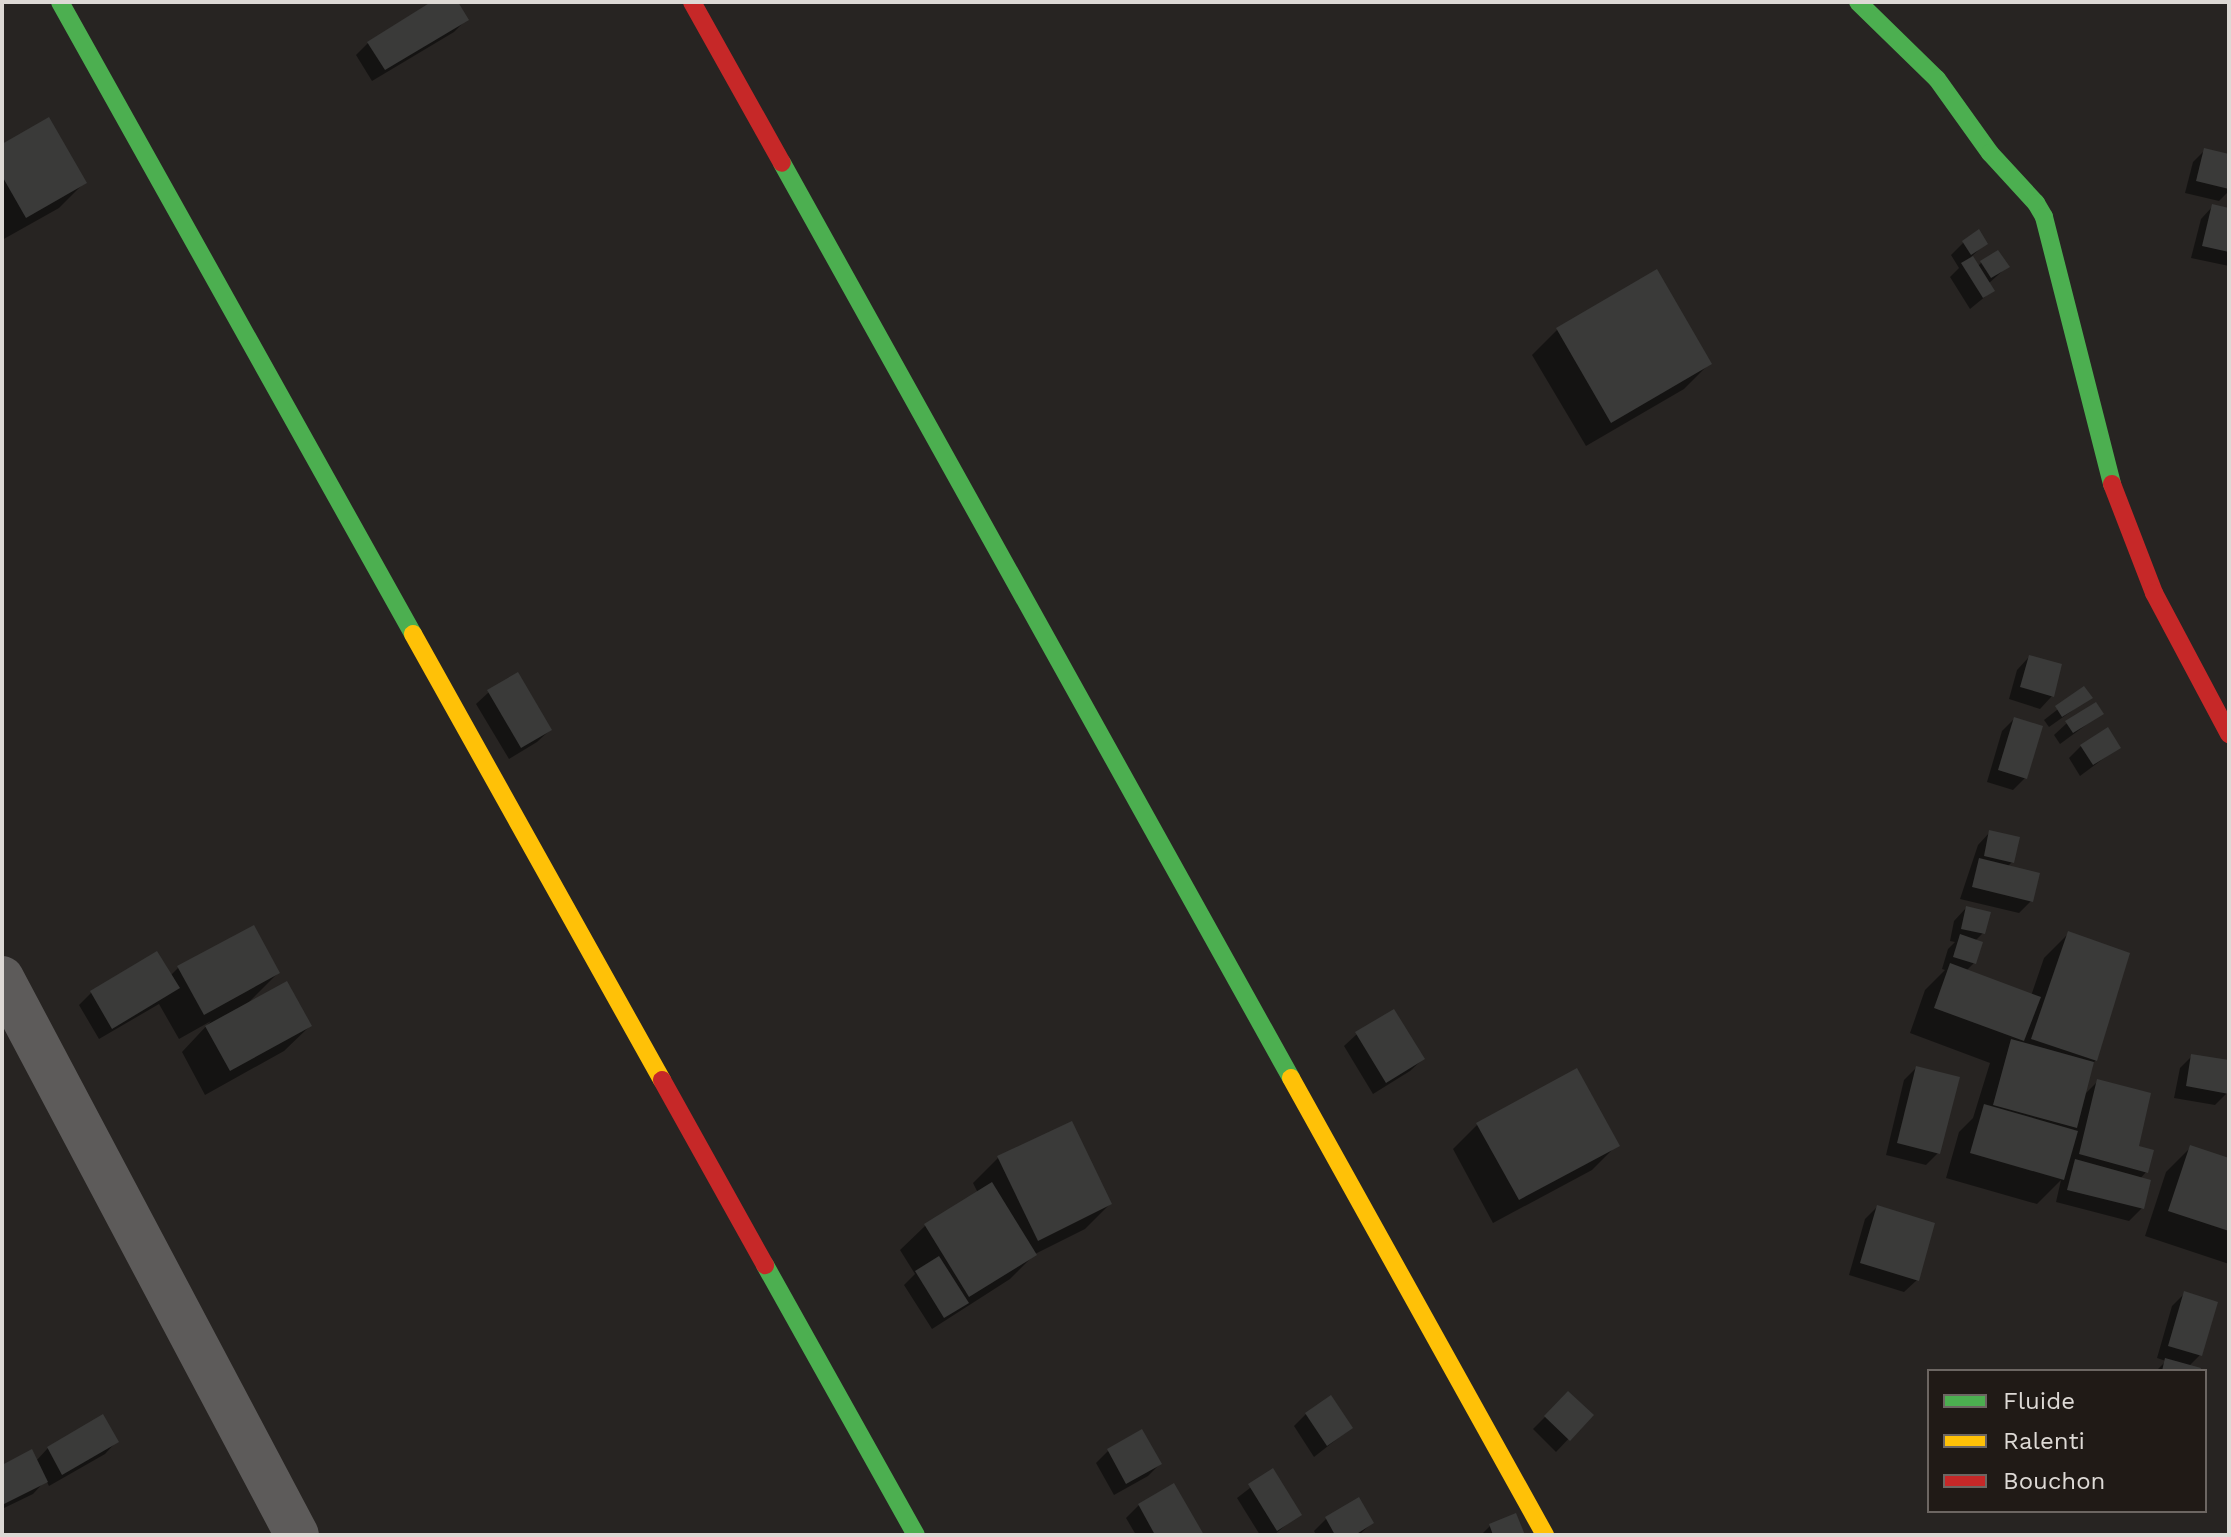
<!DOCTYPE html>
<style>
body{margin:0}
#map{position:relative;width:2231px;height:1537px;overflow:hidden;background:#272422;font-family:"Work Sans",sans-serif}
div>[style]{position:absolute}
.shadow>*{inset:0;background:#0007}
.building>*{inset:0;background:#3a3a39}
.street>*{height:44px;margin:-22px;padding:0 22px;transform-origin:22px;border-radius:22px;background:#5d5b5a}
.fast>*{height:18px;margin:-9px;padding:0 9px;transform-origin:9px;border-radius:9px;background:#4caf50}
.slow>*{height:18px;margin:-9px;padding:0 9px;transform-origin:9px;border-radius:9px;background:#ffc107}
.jam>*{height:18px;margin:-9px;padding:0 9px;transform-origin:9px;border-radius:9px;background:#c62828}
span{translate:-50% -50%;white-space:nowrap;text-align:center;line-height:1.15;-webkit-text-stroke:6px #201a16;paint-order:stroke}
.frame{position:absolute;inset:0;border:4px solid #ddd9d5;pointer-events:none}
.legend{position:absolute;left:1927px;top:1369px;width:280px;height:144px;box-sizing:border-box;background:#201a16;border:2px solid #6c6662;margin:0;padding:10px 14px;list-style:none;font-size:24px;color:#ddd9d5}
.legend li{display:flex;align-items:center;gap:16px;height:40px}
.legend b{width:40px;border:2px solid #6c6662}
</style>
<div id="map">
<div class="shadow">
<div style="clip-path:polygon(435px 2px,455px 2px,466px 20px,454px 32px,372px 81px,356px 55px,368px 43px)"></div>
<div style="clip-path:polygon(2px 147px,84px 183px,59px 208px,2px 240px)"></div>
<div style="clip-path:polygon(2205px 150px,2229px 157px,2229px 191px,2219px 201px,2185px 193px,2193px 162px)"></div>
<div style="clip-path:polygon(2213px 206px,2229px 210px,2229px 266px,2191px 258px,2201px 219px)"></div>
<div style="clip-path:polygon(1964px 242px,1985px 244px,1971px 257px,1977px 267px,1982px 262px,2008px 266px,1988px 284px,1992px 291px,1970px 309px,1950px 277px,1959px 268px,1951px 255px)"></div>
<div style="clip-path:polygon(1656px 272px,1709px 364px,1684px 389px,1586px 446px,1532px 355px,1557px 330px)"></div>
<div style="clip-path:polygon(2029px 657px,2052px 696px,2040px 709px,2009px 699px,2017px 670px)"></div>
<div style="clip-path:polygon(2084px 689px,2090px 698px,2049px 727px,2044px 720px)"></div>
<div style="clip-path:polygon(489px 692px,550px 730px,537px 742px,509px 759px,476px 704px)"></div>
<div style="clip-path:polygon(2101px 714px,2060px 744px,2054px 735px,2067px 723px)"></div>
<div style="clip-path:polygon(2014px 719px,2026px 777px,2013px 790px,1987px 782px,2002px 731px)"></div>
<div style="clip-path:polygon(2081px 746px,2119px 747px,2080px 776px,2069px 758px)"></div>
<div style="clip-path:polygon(1990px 832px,2012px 862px,2007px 867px,2031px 901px,2019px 913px,1960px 899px,1978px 845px)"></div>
<div style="clip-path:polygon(1966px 908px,1983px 933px,1975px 941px,1974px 963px,1966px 971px,2031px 996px,2044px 958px,2069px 933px,2096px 1060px,2091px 1065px,2083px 1096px,2098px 1081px,2136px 1147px,2146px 1172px,2140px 1179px,2142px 1208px,2129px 1221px,2056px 1202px,2061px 1180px,2037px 1204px,1946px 1178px,1959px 1132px,1973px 1118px,1990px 1063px,1910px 1033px,1925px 990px,1945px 970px,1942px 969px,1948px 949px,1955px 942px,1950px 941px,1954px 921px)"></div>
<div style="clip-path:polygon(157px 954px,170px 976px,178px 968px,278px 973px,246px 1005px,310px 1026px,284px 1051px,205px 1095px,182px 1052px,211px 1021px,179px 1039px,159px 1004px,99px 1039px,79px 1005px,91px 993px)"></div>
<div style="clip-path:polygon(1357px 1034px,1423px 1059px,1410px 1071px,1373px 1094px,1344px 1046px)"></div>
<div style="clip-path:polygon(2192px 1056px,2229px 1062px,2227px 1093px,2215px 1105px,2174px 1098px,2180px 1068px)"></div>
<div style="clip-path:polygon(1916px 1068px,1938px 1153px,1926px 1165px,1886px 1155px,1904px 1080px)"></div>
<div style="clip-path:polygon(1478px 1124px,1617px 1145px,1592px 1170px,1493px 1223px,1453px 1149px)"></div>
<div style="clip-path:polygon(2191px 1147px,2229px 1160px,2229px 1264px,2145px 1236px,2166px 1172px)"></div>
<div style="clip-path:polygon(998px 1158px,1110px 1204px,1085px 1229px,1035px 1254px,1010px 1279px,932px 1329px,904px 1285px,915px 1274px,900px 1250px,925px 1226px,978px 1193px,973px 1183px)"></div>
<div style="clip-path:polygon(1877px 1207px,1917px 1280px,1904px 1292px,1849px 1275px,1865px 1219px)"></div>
<div style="clip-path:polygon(2184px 1294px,2200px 1355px,2188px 1367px,2198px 1371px,2156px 1371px,2166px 1361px,2157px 1358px,2172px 1306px)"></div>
<div style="clip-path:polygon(1568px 1394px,1591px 1415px,1556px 1452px,1533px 1429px)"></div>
<div style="clip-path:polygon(1306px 1414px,1351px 1428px,1314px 1457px,1294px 1426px)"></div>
<div style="clip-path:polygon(117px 1441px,105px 1454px,49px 1486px,46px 1480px,33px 1494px,2px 1509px,2px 1467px,36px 1461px,48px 1448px)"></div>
<div style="clip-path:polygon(1108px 1451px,1160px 1464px,1148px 1476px,1114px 1495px,1096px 1463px)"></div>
<div style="clip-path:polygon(1272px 1471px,1299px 1514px,1274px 1535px,1260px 1535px,1237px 1498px)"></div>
<div style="clip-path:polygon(1174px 1486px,1201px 1535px,1136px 1535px,1126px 1518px,1139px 1505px)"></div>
<div style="clip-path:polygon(1326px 1519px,1372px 1523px,1359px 1535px,1316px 1535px,1314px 1531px)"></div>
<div style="clip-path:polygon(1490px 1526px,1523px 1535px,1481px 1535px)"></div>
</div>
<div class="building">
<div style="clip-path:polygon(431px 2px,458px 2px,469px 20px,385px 70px,367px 42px)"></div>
<div style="clip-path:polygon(49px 117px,87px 183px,26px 218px,2px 176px,2px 144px)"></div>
<div style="clip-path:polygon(2204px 148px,2229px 154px,2229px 189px,2196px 181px)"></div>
<div style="clip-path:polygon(2212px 204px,2229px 208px,2229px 252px,2202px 246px)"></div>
<div style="clip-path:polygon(1979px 229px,1988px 244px,1971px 255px,1962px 241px)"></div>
<div style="clip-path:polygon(1998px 250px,2010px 267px,1991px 278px,1980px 261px)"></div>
<div style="clip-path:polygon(1973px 256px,1995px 291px,1983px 298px,1961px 263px)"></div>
<div style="clip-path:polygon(1657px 269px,1712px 364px,1611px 423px,1556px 328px)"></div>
<div style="clip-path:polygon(2029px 655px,2062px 664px,2054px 697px,2020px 687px)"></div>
<div style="clip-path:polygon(518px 672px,552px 730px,521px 748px,487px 690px)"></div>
<div style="clip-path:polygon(2084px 686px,2093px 698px,2062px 717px,2055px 706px)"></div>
<div style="clip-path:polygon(2096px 702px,2104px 714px,2073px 733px,2065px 721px)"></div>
<div style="clip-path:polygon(2014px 717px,2043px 726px,2027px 779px,1998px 770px)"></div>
<div style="clip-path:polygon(2108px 727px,2121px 748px,2093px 765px,2080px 745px)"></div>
<div style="clip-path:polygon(1989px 830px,2020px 837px,2014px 863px,1984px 856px)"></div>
<div style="clip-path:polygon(1979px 858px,2040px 873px,2033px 902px,1972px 887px)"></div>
<div style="clip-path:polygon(1966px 906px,1991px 912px,1985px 934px,1961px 929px)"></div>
<div style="clip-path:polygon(254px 925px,280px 973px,204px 1015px,177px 966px)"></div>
<div style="clip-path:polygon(2068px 931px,2130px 953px,2097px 1061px,2031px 1039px)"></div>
<div style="clip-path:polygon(1960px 934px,1983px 942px,1976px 964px,1953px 957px)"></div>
<div style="clip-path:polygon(157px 951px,180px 988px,112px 1029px,90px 991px)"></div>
<div style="clip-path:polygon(1950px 963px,2041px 997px,2024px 1041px,1934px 1008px)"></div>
<div style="clip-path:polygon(287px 981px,312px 1026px,230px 1071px,205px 1026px)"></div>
<div style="clip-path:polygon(1394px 1009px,1425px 1059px,1386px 1083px,1355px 1032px)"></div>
<div style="clip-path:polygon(2011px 1039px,2094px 1062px,2077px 1128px,1993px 1105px)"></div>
<div style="clip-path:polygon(2191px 1054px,2229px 1060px,2229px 1094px,2186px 1086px)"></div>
<div style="clip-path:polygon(1916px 1066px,1960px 1077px,1940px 1154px,1897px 1143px)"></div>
<div style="clip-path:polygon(1577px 1068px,1620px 1146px,1519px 1200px,1476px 1123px)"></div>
<div style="clip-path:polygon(2097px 1079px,2151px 1093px,2139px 1146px,2154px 1150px,2148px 1173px,2079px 1154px)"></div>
<div style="clip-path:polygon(1984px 1104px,2078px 1131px,2064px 1180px,1970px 1153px)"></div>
<div style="clip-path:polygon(1072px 1121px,1112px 1204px,1038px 1241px,997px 1156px)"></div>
<div style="clip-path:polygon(2190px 1145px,2229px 1158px,2229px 1231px,2168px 1211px)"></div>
<div style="clip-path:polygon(2075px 1159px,2151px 1180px,2144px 1209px,2067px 1190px)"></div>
<div style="clip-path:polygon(992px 1182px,1037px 1255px,969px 1297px,924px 1224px)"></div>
<div style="clip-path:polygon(1877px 1205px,1935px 1223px,1919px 1281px,1860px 1263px)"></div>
<div style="clip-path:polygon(939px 1256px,969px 1303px,944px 1318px,915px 1271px)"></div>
<div style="clip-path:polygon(2184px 1291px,2218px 1302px,2202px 1356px,2168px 1346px)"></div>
<div style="clip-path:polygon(2165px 1358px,2201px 1368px,2200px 1371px,2162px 1371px)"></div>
<div style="clip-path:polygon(1568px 1391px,1594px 1415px,1570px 1441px,1544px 1416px)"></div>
<div style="clip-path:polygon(1331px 1395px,1353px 1428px,1327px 1446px,1305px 1413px)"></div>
<div style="clip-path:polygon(103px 1414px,119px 1442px,62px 1475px,47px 1447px)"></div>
<div style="clip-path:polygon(1142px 1429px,1162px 1464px,1126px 1484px,1107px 1449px)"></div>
<div style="clip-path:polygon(32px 1449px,48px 1482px,2px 1505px,2px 1465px)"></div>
<div style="clip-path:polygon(1273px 1468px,1302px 1515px,1277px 1531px,1248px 1484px)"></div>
<div style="clip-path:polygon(1174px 1483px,1204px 1535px,1155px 1535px,1138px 1504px)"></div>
<div style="clip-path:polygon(1359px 1497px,1374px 1523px,1355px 1535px,1335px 1535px,1325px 1517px)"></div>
<div style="clip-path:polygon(1516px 1513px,1525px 1535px,1493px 1535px,1489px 1524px)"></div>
</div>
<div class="street">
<div style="left:2px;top:978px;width:630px;rotate:62.09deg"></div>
</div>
<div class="fast">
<div style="left:60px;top:2px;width:724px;rotate:60.81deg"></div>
<div style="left:1858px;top:2px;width:110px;rotate:44.3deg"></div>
<div style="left:1937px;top:79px;width:91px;rotate:54.4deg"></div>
<div style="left:1990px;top:153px;width:68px;rotate:47.4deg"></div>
<div style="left:2036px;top:203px;width:16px;rotate:60deg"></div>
<div style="left:2044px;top:217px;width:276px;rotate:75.7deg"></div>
<div style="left:782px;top:163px;width:1047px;rotate:60.91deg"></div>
<div style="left:765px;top:1265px;width:309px;rotate:60.8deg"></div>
</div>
<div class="slow">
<div style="left:413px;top:634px;width:511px;rotate:60.83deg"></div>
<div style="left:1291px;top:1078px;width:523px;rotate:60.93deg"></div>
</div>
<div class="jam">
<div style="left:692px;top:2px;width:184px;rotate:60.8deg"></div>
<div style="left:2112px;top:484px;width:117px;rotate:68.9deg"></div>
<div style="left:2154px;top:593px;width:160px;rotate:62deg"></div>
<div style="left:662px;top:1080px;width:212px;rotate:60.9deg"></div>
</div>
<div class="frame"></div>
<ul class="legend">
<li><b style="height:10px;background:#4caf50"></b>Fluide</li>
<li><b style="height:10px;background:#ffc107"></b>Ralenti</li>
<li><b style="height:10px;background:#c62828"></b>Bouchon</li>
</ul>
</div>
